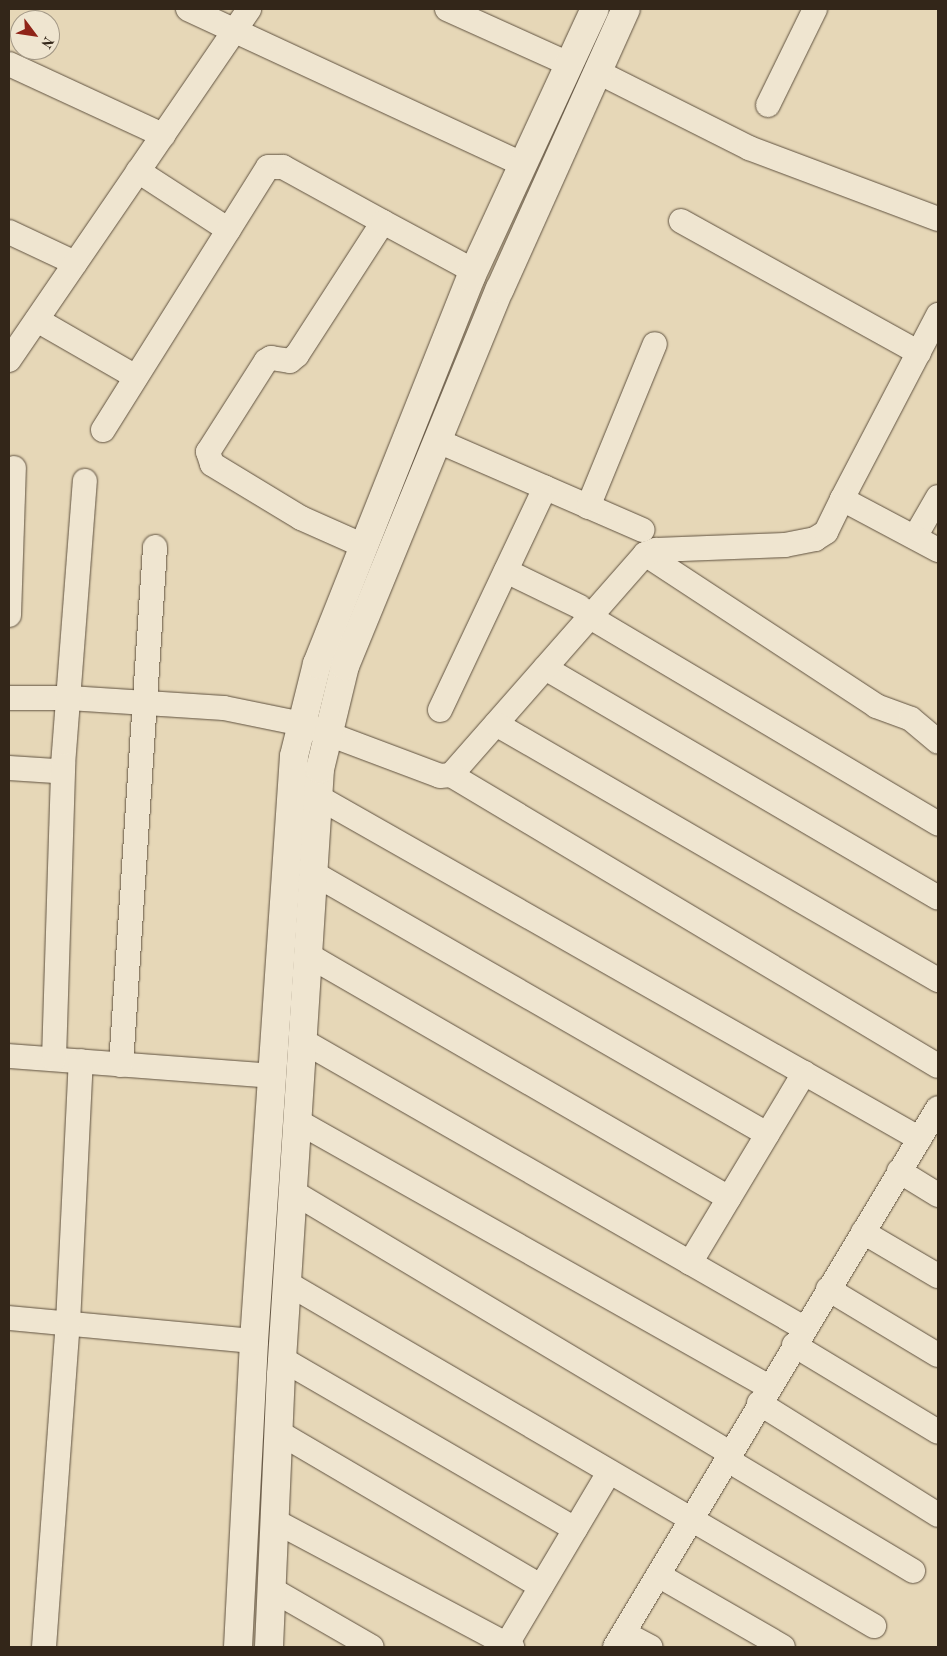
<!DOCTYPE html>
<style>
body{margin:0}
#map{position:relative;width:947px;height:1656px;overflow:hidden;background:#e6d7b7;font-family:"Old Standard TT",serif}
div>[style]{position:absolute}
.roads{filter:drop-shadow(0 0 1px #605240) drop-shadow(0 0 1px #605240)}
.minor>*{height:24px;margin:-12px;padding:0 12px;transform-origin:12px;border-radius:12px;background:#efe5d0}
.tertiary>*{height:28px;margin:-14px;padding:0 14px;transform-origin:14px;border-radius:14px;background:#efe5d0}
span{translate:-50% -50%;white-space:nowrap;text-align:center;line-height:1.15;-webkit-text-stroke:4.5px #efe5d0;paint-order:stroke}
.frame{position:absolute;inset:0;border:10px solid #332619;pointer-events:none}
.north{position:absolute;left:10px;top:10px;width:50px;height:50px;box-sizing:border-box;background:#efe5d0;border:1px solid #a49987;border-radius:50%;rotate:121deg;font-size:14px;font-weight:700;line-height:20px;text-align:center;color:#332619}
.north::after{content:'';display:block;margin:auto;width:18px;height:22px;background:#8f2418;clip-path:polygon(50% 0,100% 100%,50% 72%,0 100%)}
</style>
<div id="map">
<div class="roads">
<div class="minor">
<div style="left:188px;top:9px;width:368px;rotate:24.9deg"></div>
<div style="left:447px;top:9px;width:134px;rotate:24.3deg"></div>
<div style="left:9px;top:64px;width:170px;rotate:24.8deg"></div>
<div style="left:598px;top:72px;width:169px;rotate:26.7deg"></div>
<div style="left:749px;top:148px;width:202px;rotate:20.6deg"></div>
<div style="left:768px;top:105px;width:107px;rotate:-63.9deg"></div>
<div style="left:138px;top:171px;width:108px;rotate:33deg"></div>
<div style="left:681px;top:221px;width:272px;rotate:29deg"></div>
<div style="left:9px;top:232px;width:73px;rotate:25.2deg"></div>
<div style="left:37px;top:320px;width:114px;rotate:29.9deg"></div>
<div style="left:9px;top:360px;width:425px;rotate:-55.6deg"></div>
<div style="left:103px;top:430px;width:310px;rotate:-57.9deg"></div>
<div style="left:268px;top:167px;width:15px"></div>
<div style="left:283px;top:167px;width:114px;rotate:28.8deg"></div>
<div style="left:438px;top:441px;width:223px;rotate:23.5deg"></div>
<div style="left:842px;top:499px;width:208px;rotate:-62.4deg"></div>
<div style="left:588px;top:507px;width:176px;rotate:-67.7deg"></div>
<div style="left:915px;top:537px;width:46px;rotate:-60.1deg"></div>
<div style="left:364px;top:546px;width:69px;rotate:-156deg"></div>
<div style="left:301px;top:518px;width:104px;rotate:-148.8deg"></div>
<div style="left:212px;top:464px;width:13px;rotate:-108deg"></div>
<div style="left:208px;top:452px;width:108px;rotate:-57.5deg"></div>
<div style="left:266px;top:361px;width:6px;rotate:-31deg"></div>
<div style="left:271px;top:358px;width:19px;rotate:9deg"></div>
<div style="left:290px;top:361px;width:9px;rotate:-41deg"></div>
<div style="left:297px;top:355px;width:158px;rotate:-57.1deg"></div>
<div style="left:383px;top:222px;width:103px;rotate:28.3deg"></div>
<div style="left:645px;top:554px;width:277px;rotate:33.3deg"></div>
<div style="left:876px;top:706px;width:37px;rotate:20deg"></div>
<div style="left:911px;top:719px;width:35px;rotate:40deg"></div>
<div style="left:506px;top:571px;width:82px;rotate:25.9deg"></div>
<div style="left:9px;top:615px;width:147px;rotate:-88.1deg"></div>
<div style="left:590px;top:617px;width:405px;rotate:30.7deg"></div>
<div style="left:545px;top:668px;width:455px;rotate:30.3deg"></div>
<div style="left:9px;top:698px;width:60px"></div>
<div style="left:69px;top:698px;width:155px;rotate:3.7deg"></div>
<div style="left:224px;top:708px;width:80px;rotate:11.6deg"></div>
<div style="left:302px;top:724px;width:147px;rotate:20.6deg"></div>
<div style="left:440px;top:776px;width:11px;rotate:-5deg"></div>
<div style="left:451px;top:775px;width:294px;rotate:-48.7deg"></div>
<div style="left:645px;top:554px;width:12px;rotate:-20deg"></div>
<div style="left:656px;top:550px;width:129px;rotate:-2.2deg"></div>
<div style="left:785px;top:545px;width:31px;rotate:-11deg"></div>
<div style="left:815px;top:539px;width:13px;rotate:-32deg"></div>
<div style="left:826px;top:532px;width:37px;rotate:-64deg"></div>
<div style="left:842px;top:499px;width:109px;rotate:28deg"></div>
<div style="left:440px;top:710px;width:246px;rotate:-64.7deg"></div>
<div style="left:496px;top:724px;width:511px;rotate:30.08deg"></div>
<div style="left:9px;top:768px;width:46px;rotate:3.7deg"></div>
<div style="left:55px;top:771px;width:10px;rotate:-37deg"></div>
<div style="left:63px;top:765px;width:285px;rotate:-85.6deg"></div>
<div style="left:451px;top:775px;width:567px;rotate:30.86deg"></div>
<div style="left:318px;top:797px;width:692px;rotate:29.6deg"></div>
<div style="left:313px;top:873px;width:524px;rotate:29.89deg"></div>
<div style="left:308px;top:955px;width:486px;rotate:30deg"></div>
<div style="left:303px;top:1041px;width:577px;rotate:29.81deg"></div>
<div style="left:9px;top:1056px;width:264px;rotate:4.3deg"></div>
<div style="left:54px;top:1059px;width:294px;rotate:-88.2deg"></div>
<div style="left:121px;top:1065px;width:519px;rotate:-86.24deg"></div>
<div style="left:297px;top:1121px;width:542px;rotate:29.4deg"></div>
<div style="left:899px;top:1171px;width:46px;rotate:31.6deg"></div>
<div style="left:293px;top:1192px;width:509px;rotate:30.85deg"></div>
<div style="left:863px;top:1232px;width:87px;rotate:30.4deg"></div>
<div style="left:690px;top:1263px;width:222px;rotate:-59deg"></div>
<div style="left:287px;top:1283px;width:680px;rotate:30.3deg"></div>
<div style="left:828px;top:1289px;width:128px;rotate:31deg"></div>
<div style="left:9px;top:1318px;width:246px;rotate:5.4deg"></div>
<div style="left:794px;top:1345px;width:168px;rotate:31.1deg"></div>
<div style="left:282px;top:1359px;width:339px;rotate:30.1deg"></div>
<div style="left:759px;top:1403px;width:211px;rotate:32deg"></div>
<div style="left:278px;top:1432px;width:305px;rotate:30.4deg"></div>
<div style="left:726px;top:1459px;width:218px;rotate:30.9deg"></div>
<div style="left:273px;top:1520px;width:271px;rotate:28deg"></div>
<div style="left:658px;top:1575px;width:144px;rotate:29.9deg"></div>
<div style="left:271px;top:1589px;width:116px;rotate:29.9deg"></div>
<div style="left:624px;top:1633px;width:30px;rotate:28deg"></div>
<div style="left:507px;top:1644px;width:200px;rotate:-59.3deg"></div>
<div style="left:44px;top:1647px;width:325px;rotate:-85.8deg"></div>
<div style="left:68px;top:1323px;width:262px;rotate:-87.2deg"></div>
<div style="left:615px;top:1647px;width:628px;rotate:-59.07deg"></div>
</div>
<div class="tertiary">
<div style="left:238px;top:1647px;width:306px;rotate:-87deg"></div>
<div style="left:254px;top:1341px;width:586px;rotate:-86.09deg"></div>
<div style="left:294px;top:756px;width:95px;rotate:-76deg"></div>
<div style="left:317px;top:664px;width:417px;rotate:-68.3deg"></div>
<div style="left:471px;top:277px;width:295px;rotate:-65.2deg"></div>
<div style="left:269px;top:1647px;width:272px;rotate:-87.5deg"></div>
<div style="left:281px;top:1375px;width:607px;rotate:-86.32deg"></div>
<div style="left:320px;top:769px;width:106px;rotate:-76.4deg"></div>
<div style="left:345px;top:666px;width:408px;rotate:-67.7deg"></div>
<div style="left:500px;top:289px;width:307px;rotate:-65.8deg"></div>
</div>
</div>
<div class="frame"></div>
<div class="north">N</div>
</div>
